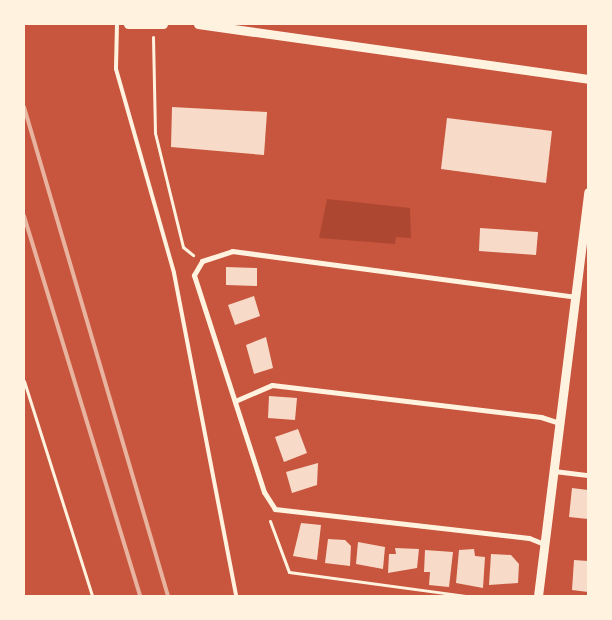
<!DOCTYPE html>
<style>
body{margin:0}
#map{position:relative;width:612px;height:620px;overflow:hidden;background:#c8553d;font-family:Roboto,sans-serif}
div>[style]{position:absolute}
.green>*{inset:0;background:#ae4732}
.building>*{inset:0;background:#f7dbc8}
.path>*{height:3px;margin:-1.5px;padding:0 1.5px;transform-origin:1.5px;border-radius:1.5px;background:#fff3e0}
.service>*{height:4px;margin:-2px;padding:0 2px;transform-origin:2px;border-radius:2px;background:#fff3e0}
.minor>*{height:5px;margin:-2.5px;padding:0 2.5px;transform-origin:2.5px;border-radius:2.5px;background:#fff3e0}
.tertiary>*{height:9px;margin:-4.5px;padding:0 4.5px;transform-origin:4.5px;border-radius:4.5px;background:#fff3e0}
.rail>*{height:4px;margin:-2px;padding:0 2px;transform-origin:2px;border-radius:2px;background:#e9b49f}
span{translate:-50% -50%;white-space:nowrap;text-align:center;line-height:1.15;-webkit-text-stroke:4px #fff3e0;paint-order:stroke}
.frame{position:absolute;inset:0;border:25px solid #fff3e0;pointer-events:none}
</style>
<div id="map">
<div class="green">
<div style="clip-path:polygon(327px 199px,410px 208px,411px 238px,396px 237px,395px 244px,319px 238px)"></div>
</div>
<div class="building">
<div style="clip-path:polygon(172px 107px,267px 112px,264px 155px,171px 147px)"></div>
<div style="clip-path:polygon(447px 118px,552px 131px,546px 183px,441px 169px)"></div>
<div style="clip-path:polygon(480px 228px,538px 232px,536px 255px,479px 251px)"></div>
<div style="clip-path:polygon(226px 267px,257px 268px,257px 286px,226px 285px)"></div>
<div style="clip-path:polygon(254px 296px,260px 316px,235px 325px,228px 305px)"></div>
<div style="clip-path:polygon(266px 337px,273px 368px,254px 374px,246px 345px)"></div>
<div style="clip-path:polygon(269px 396px,297px 398px,295px 420px,268px 418px)"></div>
<div style="clip-path:polygon(298px 429px,307px 453px,284px 462px,275px 437px)"></div>
<div style="clip-path:polygon(318px 463px,317px 485px,292px 493px,286px 472px)"></div>
<div style="clip-path:polygon(572px 488px,588px 490px,588px 519px,569px 517px)"></div>
<div style="clip-path:polygon(301px 523px,321px 525px,317px 560px,293px 556px)"></div>
<div style="clip-path:polygon(328px 539px,345px 540px,351px 546px,350px 566px,325px 563px)"></div>
<div style="clip-path:polygon(358px 542px,385px 547px,383px 569px,356px 564px)"></div>
<div style="clip-path:polygon(395px 548px,419px 549px,417px 568px,388px 573px,389px 554px,396px 554px)"></div>
<div style="clip-path:polygon(474px 549px,475px 556px,485px 557px,483px 588px,456px 583px,459px 550px)"></div>
<div style="clip-path:polygon(425px 550px,453px 552px,449px 587px,429px 585px,430px 572px,424px 572px)"></div>
<div style="clip-path:polygon(491px 554px,511px 555px,519px 564px,518px 583px,489px 585px)"></div>
<div style="clip-path:polygon(574px 560px,588px 561px,588px 592px,572px 590px)"></div>
</div>
<div class="path">
<div style="left:153px;top:37px;width:96px;rotate:88.8deg"></div>
<div style="left:155px;top:133px;width:117px;rotate:76.2deg"></div>
<div style="left:183px;top:247px;width:13px;rotate:39deg"></div>
<div style="left:24px;top:381px;width:225px;rotate:72.4deg"></div>
<div style="left:270px;top:521px;width:54px;rotate:69.6deg"></div>
<div style="left:289px;top:572px;width:180px;rotate:7.7deg"></div>
</div>
<div class="service">
<div style="left:117px;top:24px;width:45px;rotate:91.3deg"></div>
<div style="left:116px;top:69px;width:212px;rotate:74.1deg"></div>
<div style="left:174px;top:273px;width:329px;rotate:79.1deg"></div>
</div>
<div class="minor">
<div style="left:235px;top:401px;width:40px;rotate:-23.4deg"></div>
<div style="left:272px;top:385px;width:271px;rotate:6.8deg"></div>
<div style="left:541px;top:417px;width:19px;rotate:18deg"></div>
<div style="left:554px;top:471px;width:34px;rotate:7deg"></div>
<div style="left:544px;top:544px;width:16px;rotate:-158deg"></div>
<div style="left:529px;top:538px;width:256px;rotate:-173.5deg"></div>
<div style="left:275px;top:509px;width:20px;rotate:-123deg"></div>
<div style="left:264px;top:492px;width:228px;rotate:-107.9deg"></div>
<div style="left:194px;top:275px;width:16px;rotate:-60deg"></div>
<div style="left:202px;top:261px;width:32px;rotate:-18deg"></div>
<div style="left:232px;top:251px;width:347px;rotate:7.6deg"></div>
</div>
<div class="tertiary">
<div style="left:128px;top:24px;width:35px"></div>
<div style="left:198px;top:24px;width:394px;rotate:8deg"></div>
<div style="left:538px;top:596px;width:407px;rotate:-82.9deg"></div>
</div>
<div class="rail">
<div style="left:24px;top:107px;width:510px;rotate:73.59deg"></div>
<div style="left:24px;top:216px;width:397px;rotate:73deg"></div>
</div>
<div class="frame"></div>
</div>
